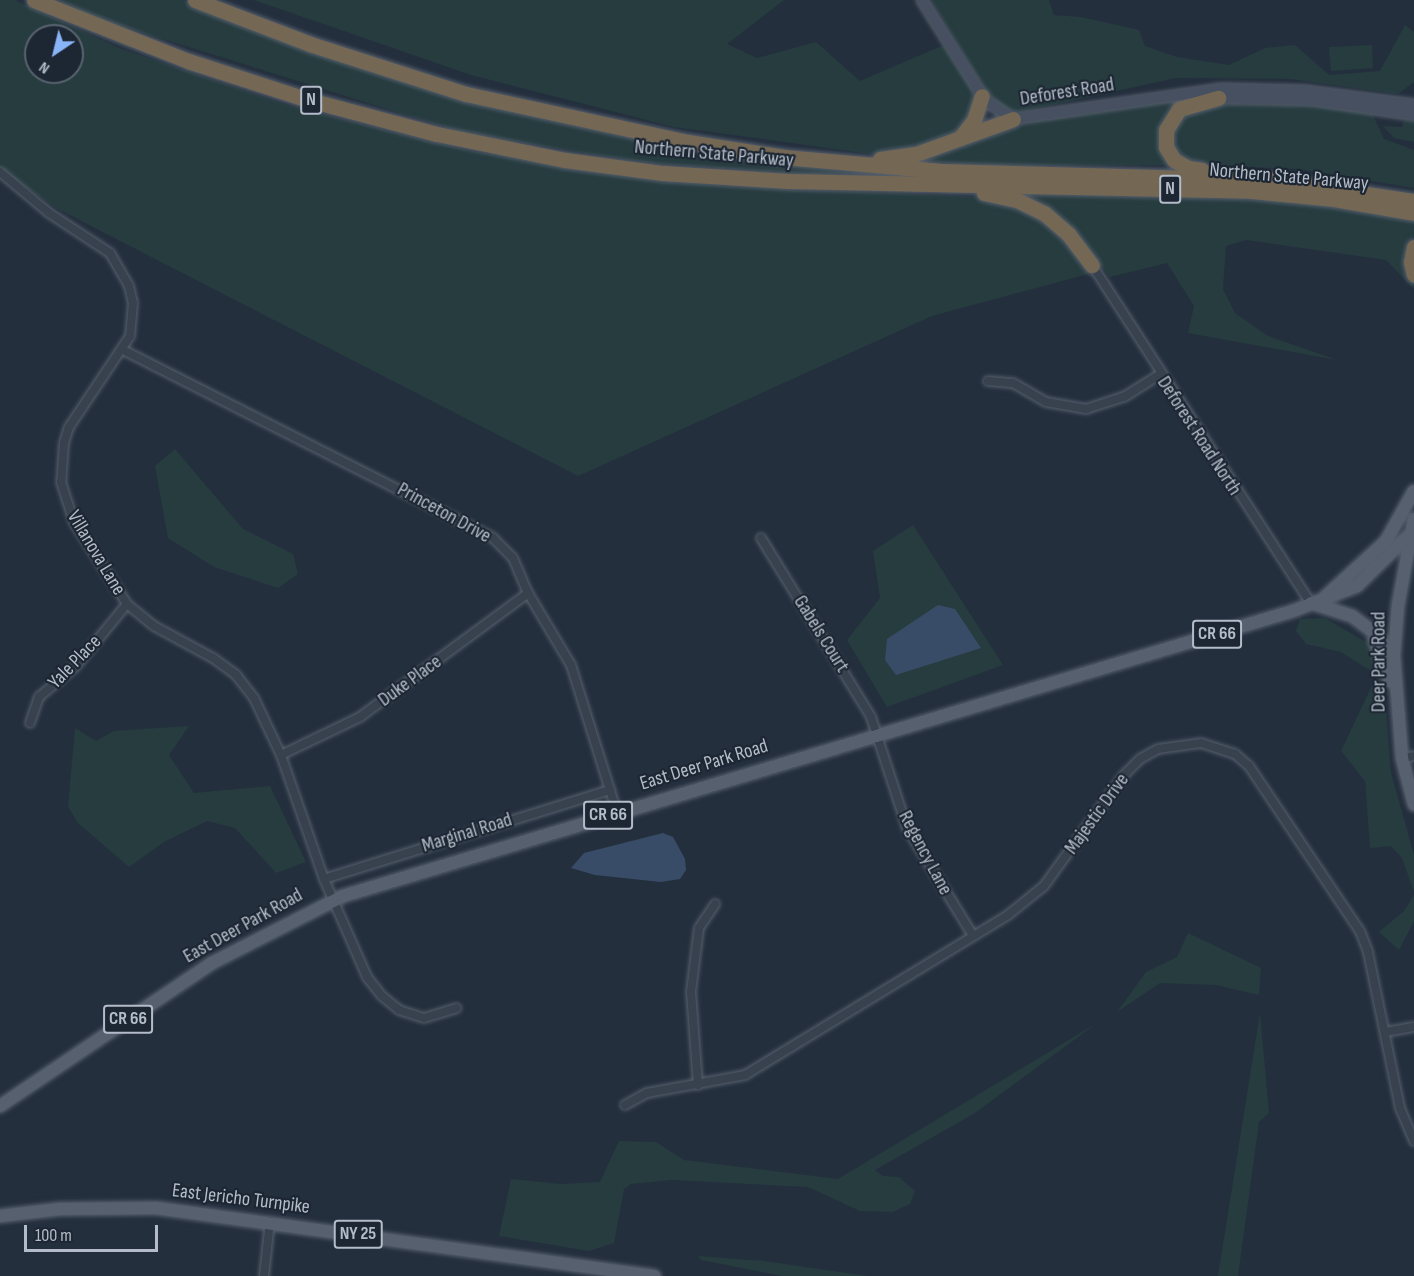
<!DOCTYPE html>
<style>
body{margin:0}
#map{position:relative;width:1414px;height:1276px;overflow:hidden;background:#242f3e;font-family:"Sofia Sans Condensed",sans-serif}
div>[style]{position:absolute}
.green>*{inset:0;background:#263c3f}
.water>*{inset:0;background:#394c67}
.roads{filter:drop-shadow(0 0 2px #565f6c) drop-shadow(0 0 2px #565f6c)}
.street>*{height:8px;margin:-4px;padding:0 4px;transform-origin:4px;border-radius:4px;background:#38414e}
.secondary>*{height:10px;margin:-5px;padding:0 5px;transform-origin:5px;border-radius:5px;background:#465061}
.primary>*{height:12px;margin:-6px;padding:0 6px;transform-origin:6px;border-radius:6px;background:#56606e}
.highway>*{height:15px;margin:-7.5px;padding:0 7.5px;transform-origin:7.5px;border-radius:7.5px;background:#746855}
span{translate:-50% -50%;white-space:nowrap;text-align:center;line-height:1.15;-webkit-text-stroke:4.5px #1d2633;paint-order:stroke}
.shield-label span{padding:2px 4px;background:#1d2633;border:2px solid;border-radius:4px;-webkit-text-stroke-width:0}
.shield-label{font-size:18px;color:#b4bcc9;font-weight:700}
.street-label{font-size:20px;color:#b4bcc9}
.north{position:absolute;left:24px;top:24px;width:60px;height:60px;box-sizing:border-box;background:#1d2633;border:2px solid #59626f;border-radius:50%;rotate:215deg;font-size:16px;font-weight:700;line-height:24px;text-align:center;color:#b4bcc9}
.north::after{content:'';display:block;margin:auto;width:21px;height:27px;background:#8ab4f8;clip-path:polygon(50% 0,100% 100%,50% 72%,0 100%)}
.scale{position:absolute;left:24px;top:1225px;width:134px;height:27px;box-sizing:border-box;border:3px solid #b4bcc9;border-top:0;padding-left:8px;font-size:18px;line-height:21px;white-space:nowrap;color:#b4bcc9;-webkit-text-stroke:4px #1d2633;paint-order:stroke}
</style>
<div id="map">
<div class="green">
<div style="clip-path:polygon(evenodd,0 0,15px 0,119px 48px,286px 105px,471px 151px,727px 186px,1003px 198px,1041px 214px,1065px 237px,1088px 274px,932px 316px,578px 476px,56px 208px,0 169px,0 0,36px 36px,72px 36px,72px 72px,36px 72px,36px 36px)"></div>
<div style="clip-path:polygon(56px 0,182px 0,246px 27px,633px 137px,756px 160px,875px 174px,802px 174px,648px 163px,464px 133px,99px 19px)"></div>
<div style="clip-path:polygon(254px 0,784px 0,727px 44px,757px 58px,816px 42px,860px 81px,944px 45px,972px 86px,974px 112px,956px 133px,908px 150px,878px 155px,674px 127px,471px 75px)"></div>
<div style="clip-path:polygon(931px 0,1049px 0,1054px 15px,1081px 17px,1139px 30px,1145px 46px,1177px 57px,1229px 65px,1265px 48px,1295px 45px,1329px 75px,1380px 71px,1405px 25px,1414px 32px,1414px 82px,1398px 94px,1291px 79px,1176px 78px,1020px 112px,1005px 108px,988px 93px)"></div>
<div style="clip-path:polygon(1372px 45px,1373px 68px,1331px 71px,1329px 47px)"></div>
<div style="clip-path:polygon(1178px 99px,1161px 128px,1172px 165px,991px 166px,915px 161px,915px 157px,1032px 121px)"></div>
<div style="clip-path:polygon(1198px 104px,1317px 106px,1372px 113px,1384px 139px,1414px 150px,1414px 188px,1298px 169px,1193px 164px,1172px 145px,1171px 127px,1175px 118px)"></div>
<div style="clip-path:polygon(1404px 120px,1414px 121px,1414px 142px,1394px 138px,1383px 126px,1402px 127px)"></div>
<div style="clip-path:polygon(1023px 193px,1276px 196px,1414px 218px,1414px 236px,1409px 242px,1414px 289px,1386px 260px,1246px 240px,1226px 246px,1223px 289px,1235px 313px,1268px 336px,1337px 360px,1188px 333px,1194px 306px,1167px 263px,1110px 277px,1063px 219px)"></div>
<div style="clip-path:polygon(175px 449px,243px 529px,293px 554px,298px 574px,278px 588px,214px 567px,168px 538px,155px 466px)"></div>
<div style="clip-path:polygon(913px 525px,1003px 665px,887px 707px,847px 640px,880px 598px,873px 551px)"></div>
<div style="clip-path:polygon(1325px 618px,1369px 644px,1382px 662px,1391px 772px,1414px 855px,1414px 892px,1402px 858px,1391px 846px,1370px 848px,1365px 781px,1341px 751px,1377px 675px,1341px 652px,1306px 644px,1296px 631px,1300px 619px)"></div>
<div style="clip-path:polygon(189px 726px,169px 755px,194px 793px,270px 786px,306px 862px,276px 873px,235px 828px,207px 821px,164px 842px,129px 867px,78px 823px,68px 807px,75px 728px,96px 741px,114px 731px)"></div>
<div style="clip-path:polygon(1414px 895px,1414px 921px,1399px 950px,1379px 932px,1404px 911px)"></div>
<div style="clip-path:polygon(1188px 933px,1261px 968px,1259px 995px,1216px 985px,1160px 983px,1117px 1012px,1146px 972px,1177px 957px)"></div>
<div style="clip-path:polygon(1260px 1013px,1269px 1113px,1259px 1122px,1238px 1276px,1218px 1276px)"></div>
<div style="clip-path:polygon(1097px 1023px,975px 1113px,875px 1170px,883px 1176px,899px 1177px,915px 1191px,910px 1204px,893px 1212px,860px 1211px,808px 1187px,672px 1180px,631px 1184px,624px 1189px,614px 1243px,589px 1251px,499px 1236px,511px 1179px,561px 1184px,600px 1182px,619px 1141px,656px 1142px,684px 1160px,838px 1179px)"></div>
<div style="clip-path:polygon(698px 1256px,764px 1261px,868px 1276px,782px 1276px,701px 1260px)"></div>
</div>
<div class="water">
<div style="clip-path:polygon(938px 605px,955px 609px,981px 648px,896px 675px,885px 660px,887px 639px)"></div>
<div style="clip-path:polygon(663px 833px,673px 837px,685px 859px,686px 870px,680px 879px,661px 882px,595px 875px,571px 868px,584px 853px)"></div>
</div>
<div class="roads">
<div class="street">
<div style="left:0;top:172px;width:64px;rotate:39.9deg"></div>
<div style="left:49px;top:213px;width:73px;rotate:33.3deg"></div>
<div style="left:110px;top:253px;width:38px;rotate:60deg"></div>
<div style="left:129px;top:286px;width:17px;rotate:77deg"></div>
<div style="left:133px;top:303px;width:33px;rotate:95deg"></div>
<div style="left:130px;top:336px;width:110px;rotate:123.8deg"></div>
<div style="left:69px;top:427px;width:17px;rotate:107deg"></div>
<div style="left:64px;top:443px;width:39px;rotate:94deg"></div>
<div style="left:61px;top:482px;width:42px;rotate:72deg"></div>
<div style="left:74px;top:522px;width:98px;rotate:57.1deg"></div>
<div style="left:127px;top:604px;width:35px;rotate:39deg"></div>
<div style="left:154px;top:626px;width:67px;rotate:28.5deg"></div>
<div style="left:213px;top:658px;width:29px;rotate:36deg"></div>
<div style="left:236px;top:675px;width:29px;rotate:52deg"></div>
<div style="left:254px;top:698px;width:63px;rotate:64.7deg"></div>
<div style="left:281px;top:755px;width:131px;rotate:70.9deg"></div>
<div style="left:324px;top:879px;width:107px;rotate:66.3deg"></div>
<div style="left:367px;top:977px;width:24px;rotate:52deg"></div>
<div style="left:382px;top:996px;width:22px;rotate:39deg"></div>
<div style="left:399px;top:1010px;width:26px;rotate:18deg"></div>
<div style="left:424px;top:1018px;width:34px;rotate:-17deg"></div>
<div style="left:1092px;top:265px;width:403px;rotate:57.1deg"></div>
<div style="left:123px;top:350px;width:415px;rotate:26.9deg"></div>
<div style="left:493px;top:538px;width:28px;rotate:45deg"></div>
<div style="left:513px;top:558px;width:38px;rotate:67deg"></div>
<div style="left:528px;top:593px;width:84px;rotate:59.2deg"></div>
<div style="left:571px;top:665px;width:155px;rotate:72.7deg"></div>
<div style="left:988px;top:381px;width:25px;rotate:5deg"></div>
<div style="left:1013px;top:383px;width:38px;rotate:30deg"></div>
<div style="left:1046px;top:402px;width:41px;rotate:9.9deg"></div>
<div style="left:1086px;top:409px;width:40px;rotate:-18deg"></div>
<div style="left:1124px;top:397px;width:41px;rotate:-32.2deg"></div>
<div style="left:761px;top:538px;width:210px;rotate:58.4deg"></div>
<div style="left:871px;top:717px;width:117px;rotate:72deg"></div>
<div style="left:907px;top:828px;width:124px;rotate:58.5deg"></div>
<div style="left:30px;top:723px;width:28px;rotate:-71deg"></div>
<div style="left:39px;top:697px;width:48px;rotate:-40deg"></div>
<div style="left:76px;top:666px;width:80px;rotate:-50.6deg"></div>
<div style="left:281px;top:755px;width:88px;rotate:-25.7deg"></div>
<div style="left:360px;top:717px;width:209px;rotate:-36.4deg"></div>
<div style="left:1402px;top:758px;width:12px;rotate:-9deg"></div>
<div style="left:324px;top:879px;width:300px;rotate:-17.3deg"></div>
<div style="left:1385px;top:1032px;width:29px;rotate:-10deg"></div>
<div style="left:698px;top:1085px;width:93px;rotate:-94.3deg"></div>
<div style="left:691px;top:992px;width:64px;rotate:-82.9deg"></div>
<div style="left:699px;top:928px;width:29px;rotate:-56deg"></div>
<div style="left:625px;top:1105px;width:25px;rotate:-29deg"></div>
<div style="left:647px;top:1093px;width:100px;rotate:-10.4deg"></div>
<div style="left:745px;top:1075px;width:308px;rotate:-31.3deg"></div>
<div style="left:1008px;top:915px;width:46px;rotate:-38.9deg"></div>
<div style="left:1044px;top:886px;width:137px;rotate:-54.2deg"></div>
<div style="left:1124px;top:775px;width:23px;rotate:-45deg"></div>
<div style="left:1140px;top:759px;width:21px;rotate:-29deg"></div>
<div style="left:1158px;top:749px;width:43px;rotate:-7.9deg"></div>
<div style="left:1201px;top:743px;width:36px;rotate:18deg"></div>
<div style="left:1235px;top:754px;width:18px;rotate:41deg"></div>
<div style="left:1249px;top:766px;width:199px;rotate:56.1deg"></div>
<div style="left:1360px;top:931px;width:22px;rotate:69deg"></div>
<div style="left:1368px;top:952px;width:159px;rotate:78.4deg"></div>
<div style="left:1400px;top:1108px;width:36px;rotate:67deg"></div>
<div style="left:264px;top:1276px;width:55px;rotate:-83.8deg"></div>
</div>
<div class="secondary">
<div style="left:922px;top:0;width:118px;rotate:57.8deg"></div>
<div style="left:985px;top:100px;width:34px;rotate:34deg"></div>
<div style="left:1013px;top:119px;width:211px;rotate:-8.2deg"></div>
<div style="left:1222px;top:89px;width:83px;rotate:1.4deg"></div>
<div style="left:1305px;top:91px;width:110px;rotate:7.3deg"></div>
<div style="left:1211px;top:98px;width:102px;rotate:1.1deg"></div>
<div style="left:1313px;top:100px;width:102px;rotate:8.4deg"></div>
</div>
<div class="primary">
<div style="left:1414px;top:519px;width:87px;rotate:100.5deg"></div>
<div style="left:1398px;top:605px;width:51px;rotate:94.5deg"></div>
<div style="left:1394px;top:656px;width:102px;rotate:85.5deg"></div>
<div style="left:1402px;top:758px;width:48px;rotate:75.4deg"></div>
<div style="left:1325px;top:597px;width:83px;rotate:-42.6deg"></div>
<div style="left:1386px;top:541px;width:57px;rotate:-60.8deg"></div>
<div style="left:1311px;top:603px;width:43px;rotate:17.6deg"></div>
<div style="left:1352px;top:616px;width:31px;rotate:37deg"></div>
<div style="left:1377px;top:635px;width:27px;rotate:51deg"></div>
<div style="left:1374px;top:639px;width:45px;rotate:69.1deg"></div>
<div style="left:0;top:1106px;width:256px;rotate:-34deg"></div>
<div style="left:212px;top:963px;width:147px;rotate:-27.1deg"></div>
<div style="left:343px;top:896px;width:992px;rotate:-16.7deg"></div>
<div style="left:1293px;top:611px;width:69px;rotate:-21.3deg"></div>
<div style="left:1357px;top:586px;width:73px;rotate:-44.4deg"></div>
<div style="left:0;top:1216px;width:60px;rotate:-6.7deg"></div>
<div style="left:60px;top:1209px;width:96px;rotate:-0.6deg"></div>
<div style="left:156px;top:1208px;width:503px;rotate:7.78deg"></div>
</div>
<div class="highway">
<div style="left:34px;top:0;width:166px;rotate:21.6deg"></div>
<div style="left:188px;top:61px;width:127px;rotate:17.9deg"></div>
<div style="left:309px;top:100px;width:132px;rotate:14.9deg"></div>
<div style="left:437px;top:134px;width:131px;rotate:11.5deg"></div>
<div style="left:565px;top:160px;width:99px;rotate:7.6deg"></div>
<div style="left:663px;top:173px;width:126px;rotate:3.6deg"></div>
<div style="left:789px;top:181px;width:463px;rotate:1.2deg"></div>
<div style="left:1252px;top:191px;width:82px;rotate:5.6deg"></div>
<div style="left:1334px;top:199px;width:81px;rotate:9.9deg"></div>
<div style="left:195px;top:0;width:123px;rotate:20.9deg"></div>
<div style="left:310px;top:44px;width:164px;rotate:17.8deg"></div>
<div style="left:466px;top:94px;width:227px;rotate:12.2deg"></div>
<div style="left:688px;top:142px;width:97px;rotate:8.9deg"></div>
<div style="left:784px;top:157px;width:158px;rotate:5.1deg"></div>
<div style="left:941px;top:171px;width:332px;rotate:1.6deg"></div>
<div style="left:1273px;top:180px;width:143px;rotate:8.5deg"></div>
<div style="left:960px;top:138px;width:23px;rotate:-52deg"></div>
<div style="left:974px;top:120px;width:25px;rotate:-72deg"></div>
<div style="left:880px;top:159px;width:36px;rotate:-8deg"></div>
<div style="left:916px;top:154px;width:103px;rotate:-19.8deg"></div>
<div style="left:1202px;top:170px;width:14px;rotate:-172deg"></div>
<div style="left:1188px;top:168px;width:16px;rotate:-150deg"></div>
<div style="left:1174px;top:160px;width:15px;rotate:-122deg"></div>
<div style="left:1166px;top:147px;width:17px;rotate:-90deg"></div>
<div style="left:1166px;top:130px;width:25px;rotate:-58deg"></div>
<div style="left:1179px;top:109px;width:41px;rotate:-15.8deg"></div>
<div style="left:984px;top:193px;width:34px;rotate:12deg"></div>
<div style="left:1017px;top:200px;width:30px;rotate:26deg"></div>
<div style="left:1044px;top:213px;width:33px;rotate:41deg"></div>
<div style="left:1069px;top:235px;width:38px;rotate:53deg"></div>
<div style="left:1414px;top:247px;width:15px;rotate:101deg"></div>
<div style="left:1411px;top:262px;width:13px;rotate:77deg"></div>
</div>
</div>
<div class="shield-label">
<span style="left:311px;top:100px">N</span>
<span style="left:1170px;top:189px">N</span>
<span style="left:1217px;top:634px">CR 66</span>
<span style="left:608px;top:815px">CR 66</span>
<span style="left:128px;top:1019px">CR 66</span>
<span style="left:358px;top:1234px">NY 25</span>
</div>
<div class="street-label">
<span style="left:1067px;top:92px;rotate:-9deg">Deforest Road</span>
<span style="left:714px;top:154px;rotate:5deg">Northern State Parkway</span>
<span style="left:1289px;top:177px;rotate:5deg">Northern State Parkway</span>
<span style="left:1199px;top:436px;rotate:57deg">Deforest Road North</span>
<span style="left:444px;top:513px;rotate:29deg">Princeton Drive</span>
<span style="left:96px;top:553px;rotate:59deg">Villanova Lane</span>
<span style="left:821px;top:634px;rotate:58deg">Gabels Court</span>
<span style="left:75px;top:662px;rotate:-46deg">Yale Place</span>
<span style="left:1379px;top:662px;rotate:-90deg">Deer Park Road</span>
<span style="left:410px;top:681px;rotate:-36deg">Duke Place</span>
<span style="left:704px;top:765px;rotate:-17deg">East Deer Park Road</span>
<span style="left:1097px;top:814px;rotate:-54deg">Majestic Drive</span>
<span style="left:467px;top:833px;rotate:-17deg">Marginal Road</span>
<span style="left:925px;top:853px;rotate:62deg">Regency Lane</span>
<span style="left:243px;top:926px;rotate:-29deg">East Deer Park Road</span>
<span style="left:241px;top:1199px;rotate:7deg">East Jericho Turnpike</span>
</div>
<div class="north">N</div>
<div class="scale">100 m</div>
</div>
